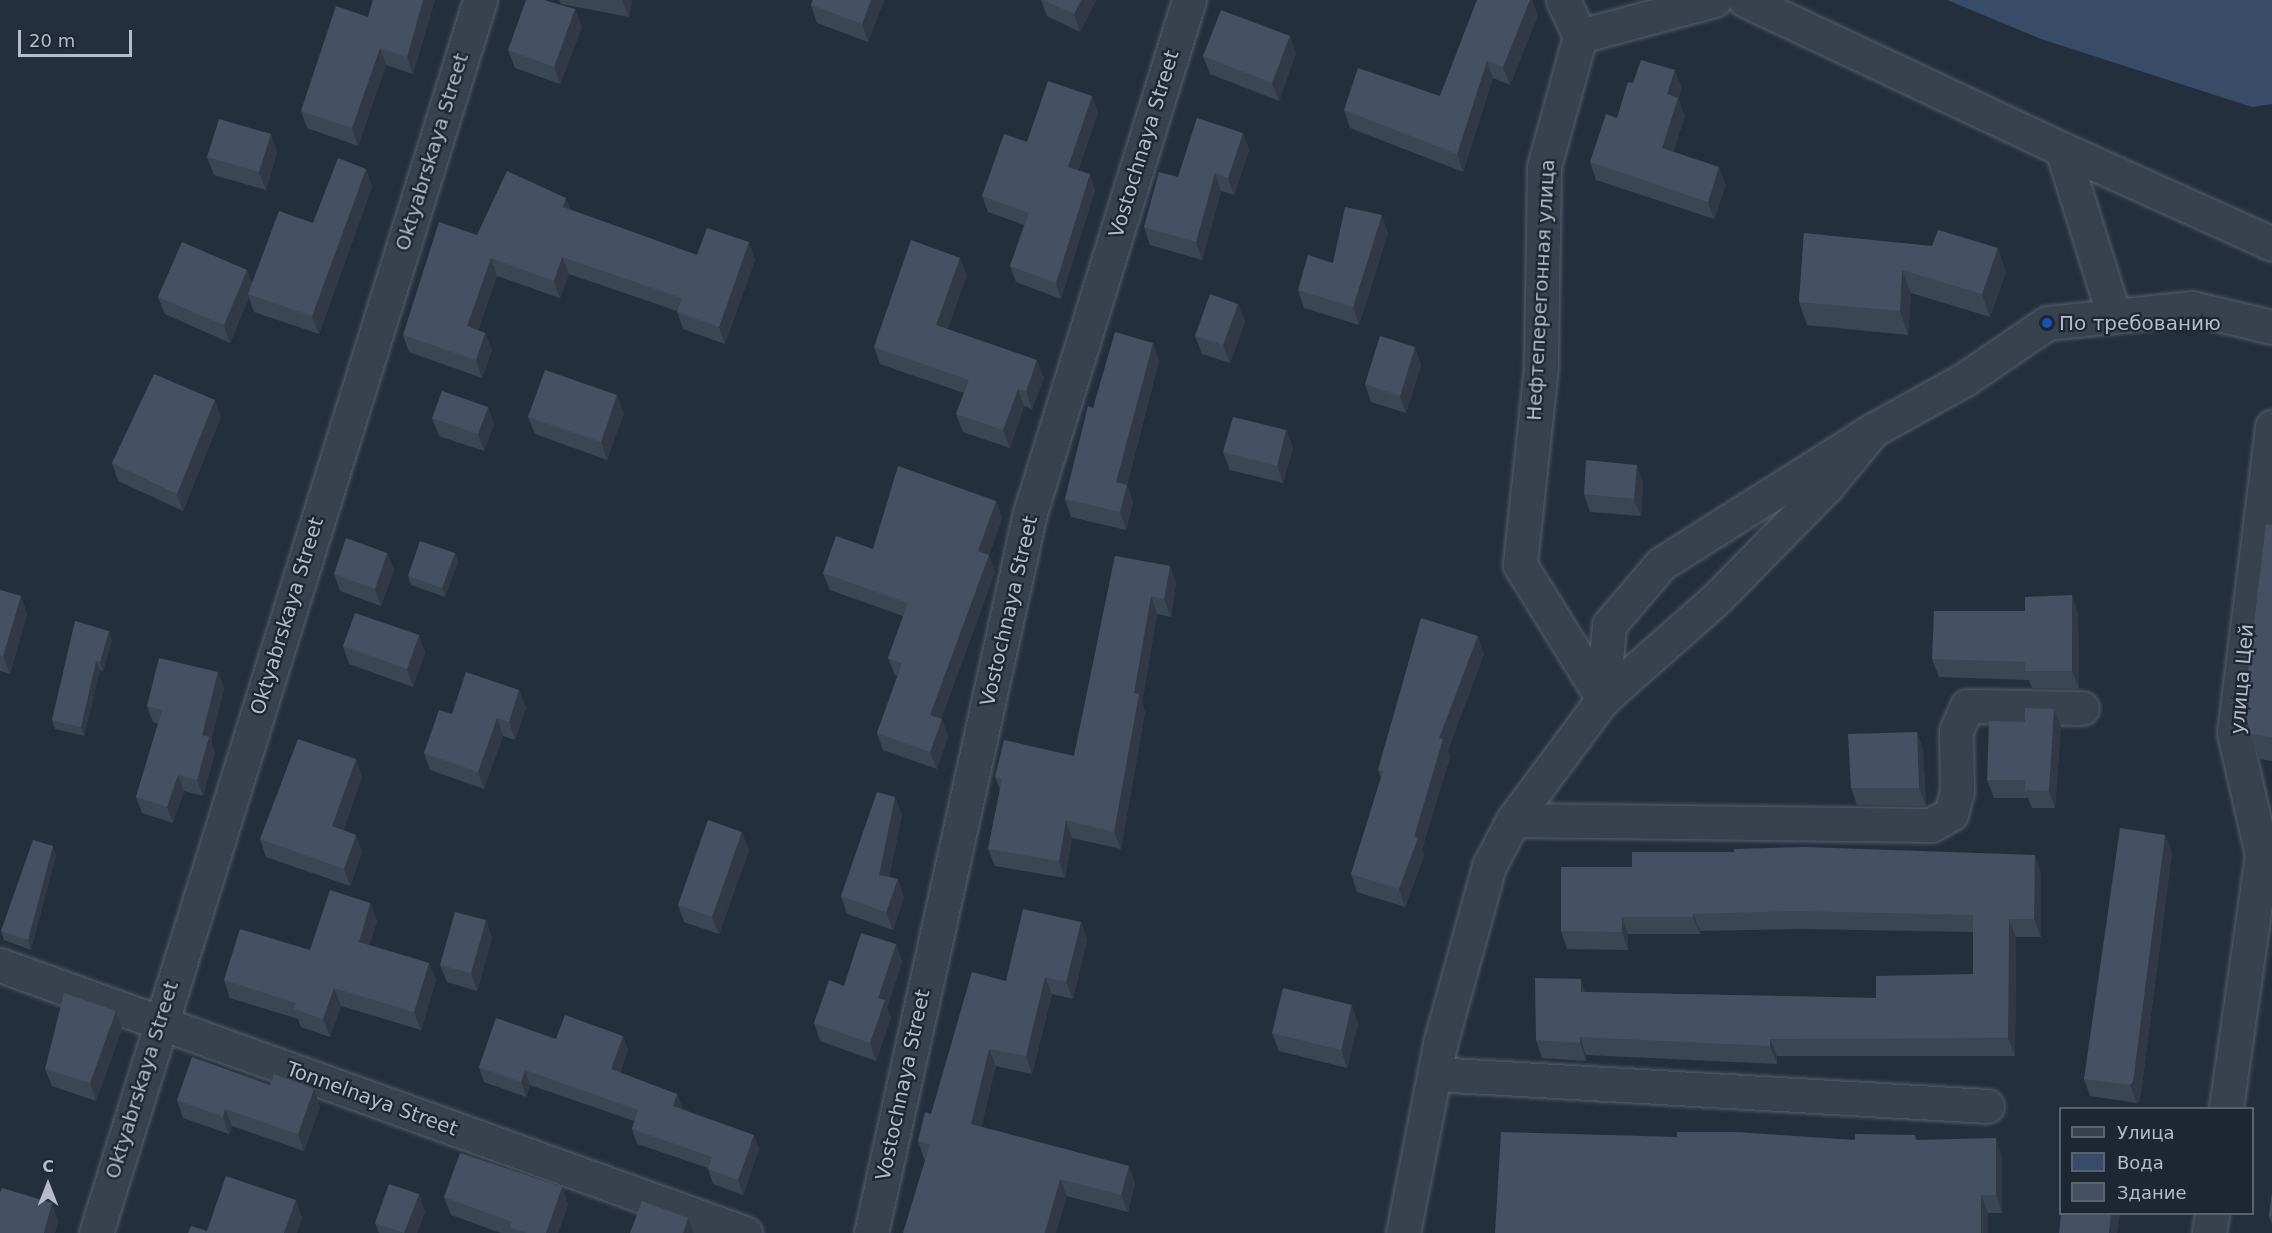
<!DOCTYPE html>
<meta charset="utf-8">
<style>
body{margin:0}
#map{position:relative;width:2272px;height:1233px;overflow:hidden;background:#242f3e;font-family:"DejaVu Sans",sans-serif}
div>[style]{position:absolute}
.water>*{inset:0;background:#394c67}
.roads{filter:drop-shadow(0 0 2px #565f6c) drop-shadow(0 0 2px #565f6c)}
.minor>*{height:33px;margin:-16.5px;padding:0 16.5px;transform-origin:16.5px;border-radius:16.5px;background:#38414e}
.wall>*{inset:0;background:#3b4654}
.shaded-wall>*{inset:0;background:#303945}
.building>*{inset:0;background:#455162}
.dots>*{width:16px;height:16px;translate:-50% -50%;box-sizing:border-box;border:3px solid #1d2633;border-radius:50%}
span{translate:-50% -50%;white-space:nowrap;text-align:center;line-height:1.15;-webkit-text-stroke:4.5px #1d2633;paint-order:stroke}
.street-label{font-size:20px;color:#b4bcc9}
.poi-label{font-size:20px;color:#b4bcc9}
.left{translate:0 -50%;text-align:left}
.legend{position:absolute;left:2059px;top:1107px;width:195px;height:108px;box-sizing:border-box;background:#1d2633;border:2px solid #59626f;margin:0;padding:8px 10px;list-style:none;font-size:18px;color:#b4bcc9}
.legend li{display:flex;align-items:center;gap:12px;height:30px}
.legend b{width:30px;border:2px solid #59626f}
.north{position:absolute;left:18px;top:1155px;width:60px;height:60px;-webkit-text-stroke:4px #1d2633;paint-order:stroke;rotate:0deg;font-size:16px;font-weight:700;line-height:24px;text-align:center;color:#b4bcc9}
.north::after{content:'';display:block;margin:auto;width:21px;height:27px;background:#b4bcc9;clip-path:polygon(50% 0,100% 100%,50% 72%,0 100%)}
.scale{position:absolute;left:18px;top:30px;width:114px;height:27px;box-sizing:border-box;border:3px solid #b4bcc9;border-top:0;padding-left:8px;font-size:18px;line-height:21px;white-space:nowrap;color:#b4bcc9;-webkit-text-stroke:4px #1d2633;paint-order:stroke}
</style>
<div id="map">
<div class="water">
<div style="clip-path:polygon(1947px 0,2272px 0,2272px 104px,2252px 107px,2041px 39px)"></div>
</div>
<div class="roads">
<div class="minor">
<div style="left:1563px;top:0;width:40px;rotate:65deg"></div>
<div style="left:1745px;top:0;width:350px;rotate:25.2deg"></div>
<div style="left:2062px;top:149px;width:172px;rotate:72.7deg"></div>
<div style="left:1580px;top:36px;width:136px;rotate:105.4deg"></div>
<div style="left:1544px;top:167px;width:200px;rotate:90.9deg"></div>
<div style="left:1541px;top:367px;width:199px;rotate:96.1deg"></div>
<div style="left:1520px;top:565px;width:158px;rotate:58.2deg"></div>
<div style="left:1580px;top:36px;width:139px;rotate:-15deg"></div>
<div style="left:2062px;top:149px;width:230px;rotate:24.3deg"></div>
<div style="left:1603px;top:699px;width:74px;rotate:-85.4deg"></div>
<div style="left:1609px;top:625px;width:80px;rotate:-49.6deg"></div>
<div style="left:1661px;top:564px;width:251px;rotate:-32.3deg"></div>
<div style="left:1873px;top:430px;width:105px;rotate:-29deg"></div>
<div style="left:1965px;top:379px;width:99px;rotate:-34.3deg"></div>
<div style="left:2047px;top:323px;width:146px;rotate:-5.9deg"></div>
<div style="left:2192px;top:308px;width:82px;rotate:13.4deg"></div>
<div style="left:1513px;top:820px;width:418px;rotate:0.7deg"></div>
<div style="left:1931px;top:825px;width:23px;rotate:-29deg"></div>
<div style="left:1951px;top:814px;width:24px;rotate:-75deg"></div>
<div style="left:1957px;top:791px;width:60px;rotate:-91deg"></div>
<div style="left:1956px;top:731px;width:27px;rotate:-66deg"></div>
<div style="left:1967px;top:706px;width:115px;rotate:1deg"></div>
<div style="left:0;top:965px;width:792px;rotate:19.79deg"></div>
<div style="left:1434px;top:1074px;width:554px;rotate:3.31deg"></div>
<div style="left:2226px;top:1108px;width:256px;rotate:-81.9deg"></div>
<div style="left:2262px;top:855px;width:125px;rotate:-102.9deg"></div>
<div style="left:2234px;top:733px;width:309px;rotate:-82.9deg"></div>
<div style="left:96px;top:1233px;width:1291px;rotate:-72.7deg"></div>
<div style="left:871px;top:1233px;width:737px;rotate:-77.55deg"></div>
<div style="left:1030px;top:513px;width:537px;rotate:-72.78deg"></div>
<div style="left:1403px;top:1233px;width:193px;rotate:-78.9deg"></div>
<div style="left:1440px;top:1044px;width:185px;rotate:-74.6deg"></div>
<div style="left:1489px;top:866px;width:52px;rotate:-62.4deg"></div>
<div style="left:1513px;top:820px;width:151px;rotate:-53.4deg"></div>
<div style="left:1603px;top:699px;width:149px;rotate:-41.5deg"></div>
<div style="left:1715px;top:600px;width:158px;rotate:-45.5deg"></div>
<div style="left:1826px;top:487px;width:74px;rotate:-50.5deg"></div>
<div style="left:2209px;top:1233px;width:19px;rotate:-81deg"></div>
</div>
</div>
<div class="wall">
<div style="clip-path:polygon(373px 0,435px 0,413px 74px,386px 65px,358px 146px,307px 128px,301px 111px,368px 17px)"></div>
<div style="clip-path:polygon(559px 0,632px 0,629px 17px,561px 4px)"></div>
<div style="clip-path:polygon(813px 0,884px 0,868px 42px,817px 23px,811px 5px)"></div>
<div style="clip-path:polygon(1041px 0,1096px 0,1080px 32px,1047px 16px)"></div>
<div style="clip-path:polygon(1477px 0,1532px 0,1538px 15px,1510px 85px,1493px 78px,1463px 172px,1350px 128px,1344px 110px,1440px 96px)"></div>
<div style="clip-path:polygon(575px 9px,582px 27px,560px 84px,515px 68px,508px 50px)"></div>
<div style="clip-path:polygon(1296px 53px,1279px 101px,1210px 74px,1203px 56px)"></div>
<div style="clip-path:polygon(1633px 83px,1682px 88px,1678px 98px,1685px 116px,1673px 152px,1726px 185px,1714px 219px,1596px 180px,1590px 162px,1617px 118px)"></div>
<div style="clip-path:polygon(1092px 96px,1098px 113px,1078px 170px,1095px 190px,1061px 299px,1016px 282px,1010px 266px,1024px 225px,988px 212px,982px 196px,1027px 142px)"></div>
<div style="clip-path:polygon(1243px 133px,1249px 150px,1234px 195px,1221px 191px,1202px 260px,1150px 245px,1144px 227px,1178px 177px)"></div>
<div style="clip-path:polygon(277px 152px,266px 190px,214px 175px,207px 157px)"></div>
<div style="clip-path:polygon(366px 169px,372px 187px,319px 334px,254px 312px,249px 298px,230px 343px,165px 314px,158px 297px,252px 283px)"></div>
<div style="clip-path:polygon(571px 210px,697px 255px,749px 242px,755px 260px,725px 344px,683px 329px,677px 311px,569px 274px,560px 298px,497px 276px,478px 330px,485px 333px,492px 350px,482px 378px,409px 352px,403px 335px,477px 235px)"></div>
<div style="clip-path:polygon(1388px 233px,1359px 325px,1304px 308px,1298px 290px,1333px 263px)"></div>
<div style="clip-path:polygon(1804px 233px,2006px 272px,1990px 317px,1911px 293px,1908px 335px,1807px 325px,1799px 302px)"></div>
<div style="clip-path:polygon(967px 275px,947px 329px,1044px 378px,1032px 409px,1024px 406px,1010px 448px,963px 432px,956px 414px,964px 393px,880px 364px,874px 347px)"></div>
<div style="clip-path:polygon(1238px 304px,1245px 322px,1230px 363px,1202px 354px,1195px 336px)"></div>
<div style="clip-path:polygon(1153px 343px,1159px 361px,1127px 485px,1133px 502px,1126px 530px,1071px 517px,1065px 499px,1093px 408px)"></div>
<div style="clip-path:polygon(1415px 347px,1421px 365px,1406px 413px,1371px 402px,1365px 384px)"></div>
<div style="clip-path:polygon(488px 407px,494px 425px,484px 451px,439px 436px,432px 418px)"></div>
<div style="clip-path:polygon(624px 413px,607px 460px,535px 434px,528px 417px)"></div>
<div style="clip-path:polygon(221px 417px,183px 511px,118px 481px,112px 463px)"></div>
<div style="clip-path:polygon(1286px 430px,1293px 448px,1283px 483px,1230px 470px,1223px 452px)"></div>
<div style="clip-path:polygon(1643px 482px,1641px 516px,1590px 512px,1584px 494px)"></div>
<div style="clip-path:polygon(996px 501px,1002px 518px,989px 555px,995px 572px,941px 719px,948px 736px,937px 769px,883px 750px,877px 733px,898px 676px,895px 675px,888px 658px,903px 616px,830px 590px,823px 573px,873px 549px)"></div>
<div style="clip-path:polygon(2272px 525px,2272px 761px,2259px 759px,2250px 734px)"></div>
<div style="clip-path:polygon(387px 553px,394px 570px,381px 606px,340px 591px,334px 574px)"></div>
<div style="clip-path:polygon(455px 553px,458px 562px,445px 597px,411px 585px,408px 576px)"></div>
<div style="clip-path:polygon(1115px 556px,1170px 566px,1176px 584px,1171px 617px,1157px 614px,1142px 703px,1145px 712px,1121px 849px,1072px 838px,1065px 878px,995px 866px,988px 849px,1000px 790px,995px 777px,1074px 756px)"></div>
<div style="clip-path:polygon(0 590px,21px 596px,27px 614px,10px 674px,0 671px)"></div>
<div style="clip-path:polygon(2078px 613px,2079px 689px,2032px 688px,2029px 680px,1939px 677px,1932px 659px)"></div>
<div style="clip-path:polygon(109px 631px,112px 640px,103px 671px,100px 670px,84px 736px,55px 729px,52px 720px)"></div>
<div style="clip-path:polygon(419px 635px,425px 653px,413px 687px,349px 664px,343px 646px)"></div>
<div style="clip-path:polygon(1484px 654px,1448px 750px,1450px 757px,1422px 849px,1424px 856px,1405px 907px,1357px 892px,1351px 874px,1381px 778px,1378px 770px)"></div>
<div style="clip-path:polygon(224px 688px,211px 741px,215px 753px,203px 796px,184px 791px,173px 823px,142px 813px,136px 797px,158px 724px,153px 722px,147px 706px)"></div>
<div style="clip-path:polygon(519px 690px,526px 708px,515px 740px,503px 736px,484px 789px,430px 770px,424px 753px,452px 714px)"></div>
<div style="clip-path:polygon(2054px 709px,2061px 726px,2055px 808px,2032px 808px,2028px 798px,1994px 798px,1987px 780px,2025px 722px)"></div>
<div style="clip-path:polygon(1917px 732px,1923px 750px,1926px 806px,1857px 805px,1851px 788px)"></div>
<div style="clip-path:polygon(356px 759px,362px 777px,343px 830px,356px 835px,362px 852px,350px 886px,266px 857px,260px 839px)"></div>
<div style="clip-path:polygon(895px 797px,902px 815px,889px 877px,904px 897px,893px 930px,847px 914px,841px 896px)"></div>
<div style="clip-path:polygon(2165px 835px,2172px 852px,2140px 1100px,2137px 1103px,2090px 1096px,2084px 1079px)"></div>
<div style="clip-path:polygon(749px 850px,719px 934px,684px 922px,678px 905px)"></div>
<div style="clip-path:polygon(56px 855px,31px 950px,4px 940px,1px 931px)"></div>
<div style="clip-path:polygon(1561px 867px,2041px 873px,2041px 937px,2016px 937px,2015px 1056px,1777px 1056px,1777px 1064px,1586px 1055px,1586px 1061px,1542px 1058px,1536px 1040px,1585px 992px,1876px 998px,1973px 974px,1973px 932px,1801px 929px,1700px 931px,1700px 934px,1628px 934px,1628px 950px,1567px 949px,1561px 931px)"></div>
<div style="clip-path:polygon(370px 903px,377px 921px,369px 945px,429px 963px,436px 980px,421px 1030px,341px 1006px,330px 1037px,301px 1027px,298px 1019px,230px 998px,224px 980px,310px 950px)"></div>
<div style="clip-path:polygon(486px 920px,492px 938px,477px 991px,447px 982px,440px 965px)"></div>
<div style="clip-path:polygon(1081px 922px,1087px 940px,1073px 999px,1052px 994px,1032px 1074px,996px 1066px,981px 1127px,1135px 1183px,1128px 1212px,924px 1159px,918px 1141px,931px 1114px,1006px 981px)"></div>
<div style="clip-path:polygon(896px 944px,902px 962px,887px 1007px,891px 1018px,876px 1061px,820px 1041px,814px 1023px,844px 986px)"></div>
<div style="clip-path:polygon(1358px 1023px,1347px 1068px,1279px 1051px,1272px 1033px)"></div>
<div style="clip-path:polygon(122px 1029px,96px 1101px,52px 1086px,45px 1069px)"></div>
<div style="clip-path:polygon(623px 1036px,628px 1050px,620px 1073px,677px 1094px,683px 1109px,759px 1149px,743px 1195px,713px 1184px,708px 1168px,637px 1144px,632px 1129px,634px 1121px,530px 1085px,526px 1097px,484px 1082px,479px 1067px,556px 1039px)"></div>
<div style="clip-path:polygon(177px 1100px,320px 1107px,304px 1151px,232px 1126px,229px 1134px,183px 1118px)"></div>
<div style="clip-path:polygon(1915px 1135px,1917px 1140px,2002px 1156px,2002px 1213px,1988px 1213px,1988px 1233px,1495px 1233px,1677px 1137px,1855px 1140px)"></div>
<div style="clip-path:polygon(562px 1187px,568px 1205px,558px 1233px,501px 1233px,451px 1215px,444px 1197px)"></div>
<div style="clip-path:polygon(2272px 1193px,2272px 1225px,2269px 1216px)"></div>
<div style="clip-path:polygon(419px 1194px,425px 1212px,417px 1233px,379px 1233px,375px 1223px)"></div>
</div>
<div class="shaded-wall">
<div style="clip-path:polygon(423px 0,435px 0,413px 74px,407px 57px)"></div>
<div style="clip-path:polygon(622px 0,632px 0,629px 17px)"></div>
<div style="clip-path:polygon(871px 0,884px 0,868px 42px,862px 24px)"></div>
<div style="clip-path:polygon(1081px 0,1096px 0,1080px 32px,1074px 14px)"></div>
<div style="clip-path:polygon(1530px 0,1532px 0,1538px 15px,1510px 85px,1503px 67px)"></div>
<div style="clip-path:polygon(575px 9px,582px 27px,560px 84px,554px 67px)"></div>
<div style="clip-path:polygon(1290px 36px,1296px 53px,1279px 101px,1272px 83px)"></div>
<div style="clip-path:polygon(380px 48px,386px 65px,358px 146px,352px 128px)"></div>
<div style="clip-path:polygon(1487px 61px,1493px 78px,1463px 172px,1457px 154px)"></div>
<div style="clip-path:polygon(1675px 70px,1682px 88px,1674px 112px,1667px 94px)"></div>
<div style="clip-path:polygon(1092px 96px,1098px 113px,1074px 183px,1068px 167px)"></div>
<div style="clip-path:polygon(1678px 98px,1685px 116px,1668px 166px,1662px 148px)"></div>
<div style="clip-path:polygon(1243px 133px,1249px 150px,1234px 195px,1228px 178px)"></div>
<div style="clip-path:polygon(271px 134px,277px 152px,266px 190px,259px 172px)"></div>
<div style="clip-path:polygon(1719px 167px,1726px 185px,1714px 219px,1708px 202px)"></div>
<div style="clip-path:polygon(366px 169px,372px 187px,319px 334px,312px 316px)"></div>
<div style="clip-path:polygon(1215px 173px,1221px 191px,1202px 260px,1196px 242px)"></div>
<div style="clip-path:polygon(1090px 174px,1095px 190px,1061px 299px,1056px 283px)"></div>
<div style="clip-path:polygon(566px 198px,573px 215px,563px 207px)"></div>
<div style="clip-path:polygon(1382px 215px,1388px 233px,1359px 325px,1353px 307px)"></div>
<div style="clip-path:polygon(749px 242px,755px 260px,725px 344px,719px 327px)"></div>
<div style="clip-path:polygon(1998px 248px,2006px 272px,1990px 317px,1982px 294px)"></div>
<div style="clip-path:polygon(562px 257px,569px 274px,560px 298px,554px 281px)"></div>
<div style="clip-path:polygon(491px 258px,497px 276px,473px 343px,467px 326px)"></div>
<div style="clip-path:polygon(960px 258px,967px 275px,943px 343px,936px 325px)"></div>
<div style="clip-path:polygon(247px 270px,254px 288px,248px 294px,249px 298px,230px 343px,224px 325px)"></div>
<div style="clip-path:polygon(1902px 270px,1911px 293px,1908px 335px,1900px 311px)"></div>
<div style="clip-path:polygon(1238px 304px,1245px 322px,1230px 363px,1223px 345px)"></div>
<div style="clip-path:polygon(485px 333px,492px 350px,482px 378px,476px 360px)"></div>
<div style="clip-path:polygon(1153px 343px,1159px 361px,1123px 500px,1116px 482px)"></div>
<div style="clip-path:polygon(1415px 347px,1421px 365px,1406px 413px,1400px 396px)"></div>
<div style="clip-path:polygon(1037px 360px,1044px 378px,1032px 409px,1026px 391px)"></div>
<div style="clip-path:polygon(1018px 389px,1024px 406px,1010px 448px,1003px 430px)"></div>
<div style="clip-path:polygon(617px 395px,624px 413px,607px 460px,601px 442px)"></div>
<div style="clip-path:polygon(215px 400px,221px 417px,183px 511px,177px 494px)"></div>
<div style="clip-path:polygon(488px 407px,494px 425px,484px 451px,478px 434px)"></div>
<div style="clip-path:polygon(1286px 430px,1293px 448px,1283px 483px,1277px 466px)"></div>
<div style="clip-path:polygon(1637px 465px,1643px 482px,1641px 516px,1634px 499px)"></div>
<div style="clip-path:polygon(1127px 485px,1133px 502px,1126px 530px,1120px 512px)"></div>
<div style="clip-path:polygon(996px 501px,1002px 518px,989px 555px,995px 572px,936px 732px,930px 715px,978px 551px)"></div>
<div style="clip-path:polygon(387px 553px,394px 570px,381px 606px,375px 589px)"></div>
<div style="clip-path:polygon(455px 553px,458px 562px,445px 597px,442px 588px)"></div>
<div style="clip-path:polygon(1170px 566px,1176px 584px,1171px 617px,1164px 599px)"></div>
<div style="clip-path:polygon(2072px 595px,2078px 613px,2079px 689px,2072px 671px)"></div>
<div style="clip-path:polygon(21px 596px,27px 614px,10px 674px,3px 656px)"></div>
<div style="clip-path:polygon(1151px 596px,1157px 614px,1142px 703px,1145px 712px,1121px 849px,1114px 832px,1134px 693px)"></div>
<div style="clip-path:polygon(109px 631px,112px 640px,103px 671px,100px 662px)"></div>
<div style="clip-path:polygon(419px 635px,425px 653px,413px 687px,407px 669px)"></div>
<div style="clip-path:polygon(1478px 636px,1484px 654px,1448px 750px,1450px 757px,1422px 849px,1424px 856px,1405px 907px,1399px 889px,1414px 837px,1439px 738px)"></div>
<div style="clip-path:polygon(96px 661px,100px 670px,84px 736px,81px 727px)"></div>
<div style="clip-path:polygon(218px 672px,224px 688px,211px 741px,215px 753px,203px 796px,197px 780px,202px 735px)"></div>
<div style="clip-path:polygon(519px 690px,526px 708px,515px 740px,509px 722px)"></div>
<div style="clip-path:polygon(2054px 709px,2061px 726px,2055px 808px,2049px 791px)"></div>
<div style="clip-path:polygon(497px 718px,503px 736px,484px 789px,478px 772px)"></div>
<div style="clip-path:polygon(942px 719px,948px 736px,937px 769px,930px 752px)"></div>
<div style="clip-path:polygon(1917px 732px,1923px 750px,1926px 806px,1919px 788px)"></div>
<div style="clip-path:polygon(356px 759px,362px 777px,339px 844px,332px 826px)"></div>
<div style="clip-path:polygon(178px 775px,184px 791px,173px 823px,167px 807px)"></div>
<div style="clip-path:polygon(895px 797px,902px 815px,886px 893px,879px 875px)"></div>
<div style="clip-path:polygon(1066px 820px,1072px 838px,1065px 878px,1059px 861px)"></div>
<div style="clip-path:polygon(742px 832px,749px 850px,719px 934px,712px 917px)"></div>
<div style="clip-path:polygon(356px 835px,362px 852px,350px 886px,344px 869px)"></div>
<div style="clip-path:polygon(2165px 835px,2172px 852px,2140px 1100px,2137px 1103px,2130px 1085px)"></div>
<div style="clip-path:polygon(53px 846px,56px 855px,31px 950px,28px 940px)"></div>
<div style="clip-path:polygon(2035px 855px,2041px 873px,2041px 937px,2034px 919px)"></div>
<div style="clip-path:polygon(898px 879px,904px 897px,893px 930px,886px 912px)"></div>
<div style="clip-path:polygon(370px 903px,377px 921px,365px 959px,359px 942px)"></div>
<div style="clip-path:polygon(1693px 914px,1700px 931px,1700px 934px,1693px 917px)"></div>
<div style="clip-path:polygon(1622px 917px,1628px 934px,1628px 950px,1622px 932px)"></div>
<div style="clip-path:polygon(2009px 919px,2016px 937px,2015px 1056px,2008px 1038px)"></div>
<div style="clip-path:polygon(486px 920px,492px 938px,477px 991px,471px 973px)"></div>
<div style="clip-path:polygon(1081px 922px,1087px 940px,1073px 999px,1066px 982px)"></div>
<div style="clip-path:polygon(896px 944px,902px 962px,887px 1007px,891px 1018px,876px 1061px,870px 1043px,878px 998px)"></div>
<div style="clip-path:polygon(429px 963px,436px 980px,421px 1030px,414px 1012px)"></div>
<div style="clip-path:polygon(1045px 977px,1052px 994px,1032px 1074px,1026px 1056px)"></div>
<div style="clip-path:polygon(1581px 979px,1587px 997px,1581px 992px)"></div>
<div style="clip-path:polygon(334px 988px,341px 1006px,330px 1037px,323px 1019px)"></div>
<div style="clip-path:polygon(1352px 1005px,1358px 1023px,1347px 1068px,1341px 1050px)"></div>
<div style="clip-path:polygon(116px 1011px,122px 1029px,96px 1101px,90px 1083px)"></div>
<div style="clip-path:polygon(623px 1036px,628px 1050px,616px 1084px,611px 1069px)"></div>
<div style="clip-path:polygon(1580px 1037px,1586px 1055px,1586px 1061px,1580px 1043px)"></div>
<div style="clip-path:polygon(1770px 1039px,1777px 1056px,1777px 1064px,1770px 1046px)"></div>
<div style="clip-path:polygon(989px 1049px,996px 1066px,978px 1142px,971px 1124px)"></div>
<div style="clip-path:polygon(525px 1070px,530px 1085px,526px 1097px,521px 1082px)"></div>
<div style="clip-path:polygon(314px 1089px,320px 1107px,304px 1151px,298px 1134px)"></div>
<div style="clip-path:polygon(677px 1094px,683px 1108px,678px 1120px,673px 1106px)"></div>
<div style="clip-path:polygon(225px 1109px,232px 1126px,229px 1134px,223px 1117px)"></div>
<div style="clip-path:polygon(754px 1135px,759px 1149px,743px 1195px,738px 1180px)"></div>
<div style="clip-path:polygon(1996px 1138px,2002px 1156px,2002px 1213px,1996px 1195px)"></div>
<div style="clip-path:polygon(1129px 1166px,1135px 1183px,1128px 1212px,1121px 1195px)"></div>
<div style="clip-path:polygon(1060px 1179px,1067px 1197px,1056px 1233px,1045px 1233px)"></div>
<div style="clip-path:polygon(562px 1187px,568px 1205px,558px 1233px,546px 1233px)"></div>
<div style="clip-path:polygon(419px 1194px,425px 1212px,417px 1233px,404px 1233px)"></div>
<div style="clip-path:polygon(1981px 1195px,1988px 1213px,1988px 1233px,1981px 1233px)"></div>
<div style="clip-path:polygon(296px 1200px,302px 1218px,297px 1233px,284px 1233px)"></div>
<div style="clip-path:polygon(52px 1203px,58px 1221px,55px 1233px,44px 1233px)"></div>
<div style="clip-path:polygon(2111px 1214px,2120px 1214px,2117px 1233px,2109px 1233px)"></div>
<div style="clip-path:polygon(688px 1218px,694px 1233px,683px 1233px)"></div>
</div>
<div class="building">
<div style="clip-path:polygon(373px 0,423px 0,407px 57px,380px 48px,352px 128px,301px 111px,336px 6px,368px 17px)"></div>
<div style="clip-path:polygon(526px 0,544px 0,575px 9px,554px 67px,508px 50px)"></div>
<div style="clip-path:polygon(813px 0,871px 0,862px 24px,811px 5px)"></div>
<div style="clip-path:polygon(1044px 0,1081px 0,1074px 14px)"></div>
<div style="clip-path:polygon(1477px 0,1530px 0,1503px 67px,1487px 61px,1457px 154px,1344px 110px,1358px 68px,1440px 96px)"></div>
<div style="clip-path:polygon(1221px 10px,1290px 36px,1272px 83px,1203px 56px)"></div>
<div style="clip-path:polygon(1641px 60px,1675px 70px,1667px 94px,1678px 98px,1662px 148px,1719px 167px,1708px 202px,1590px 162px,1606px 114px,1617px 118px,1628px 82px,1633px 83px)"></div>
<div style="clip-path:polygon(1048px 81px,1092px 96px,1068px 167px,1090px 174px,1056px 283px,1010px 266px,1029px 213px,982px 196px,1004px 134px,1027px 142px)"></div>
<div style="clip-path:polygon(1197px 118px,1243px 133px,1228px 178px,1215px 173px,1196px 242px,1144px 227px,1159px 172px,1178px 177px)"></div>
<div style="clip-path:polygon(219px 119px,271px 134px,259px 172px,207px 157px)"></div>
<div style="clip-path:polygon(338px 158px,366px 169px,312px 316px,248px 294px,279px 211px,313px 223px)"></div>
<div style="clip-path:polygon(507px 171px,566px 198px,563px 207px,697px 255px,707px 228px,749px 242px,719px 327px,677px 312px,682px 298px,562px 257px,554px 281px,491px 258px,467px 326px,485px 333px,476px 360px,403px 335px,439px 222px,477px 235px)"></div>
<div style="clip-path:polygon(1345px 207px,1382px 215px,1353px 307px,1298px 290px,1308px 255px,1333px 263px)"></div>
<div style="clip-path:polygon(1938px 230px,1998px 248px,1982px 294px,1902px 270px,1900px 311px,1799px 302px,1804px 233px,1932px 246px)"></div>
<div style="clip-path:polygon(911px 240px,960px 258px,936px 325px,1037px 360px,1026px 391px,1018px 389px,1003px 430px,956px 414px,969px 380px,874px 347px)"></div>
<div style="clip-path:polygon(182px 242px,247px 270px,224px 325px,158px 297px)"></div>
<div style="clip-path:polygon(1210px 294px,1238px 304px,1223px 345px,1195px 336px)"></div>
<div style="clip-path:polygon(1115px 332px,1153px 343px,1116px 482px,1127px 485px,1120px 512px,1065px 499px,1088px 406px,1093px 408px)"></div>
<div style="clip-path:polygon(1380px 336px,1415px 347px,1400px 396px,1365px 384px)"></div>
<div style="clip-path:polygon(545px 370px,617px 395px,601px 442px,528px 417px)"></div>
<div style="clip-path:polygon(154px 374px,215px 400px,177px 494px,112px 463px)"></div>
<div style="clip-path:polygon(442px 391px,488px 407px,478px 434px,432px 418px)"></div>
<div style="clip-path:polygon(1233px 417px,1286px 430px,1277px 466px,1223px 452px)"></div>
<div style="clip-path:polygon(1586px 460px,1637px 465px,1634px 499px,1584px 494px)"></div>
<div style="clip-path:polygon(898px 466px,996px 501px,978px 551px,989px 555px,930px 715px,942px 719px,930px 752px,877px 733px,902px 663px,888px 658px,908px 603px,823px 573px,836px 536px,873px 549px)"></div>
<div style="clip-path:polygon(2266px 524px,2272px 525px,2272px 737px,2250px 734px,2244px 706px)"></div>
<div style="clip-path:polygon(346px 538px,387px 553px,375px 589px,334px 574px)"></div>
<div style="clip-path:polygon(420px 541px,455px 553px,442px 588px,408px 576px)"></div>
<div style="clip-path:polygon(1115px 556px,1170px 566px,1164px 599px,1151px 596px,1134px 693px,1139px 694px,1114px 832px,1066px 820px,1059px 861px,988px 849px,1002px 779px,995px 777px,1004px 740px,1074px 756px)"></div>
<div style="clip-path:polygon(0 590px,21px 596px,3px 656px,0 655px)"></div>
<div style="clip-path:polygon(2072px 595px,2072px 671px,2025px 671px,2025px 662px,1932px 659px,1934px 611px,2025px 611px,2025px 597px)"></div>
<div style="clip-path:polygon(355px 613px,419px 635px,407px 669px,343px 646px)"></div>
<div style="clip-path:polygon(1421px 618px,1478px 636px,1439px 738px,1443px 739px,1414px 837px,1418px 838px,1399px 889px,1351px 874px,1383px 771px,1378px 770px)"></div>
<div style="clip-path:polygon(75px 621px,109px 631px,100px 662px,96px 661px,81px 727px,52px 720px)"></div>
<div style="clip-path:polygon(159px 658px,218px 672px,202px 735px,209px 737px,197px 780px,178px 775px,167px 807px,136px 797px,162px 710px,147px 706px)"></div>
<div style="clip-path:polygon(466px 672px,519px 690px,509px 722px,497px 718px,478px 772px,424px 753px,439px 710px,452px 714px)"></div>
<div style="clip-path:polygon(2025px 708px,2054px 709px,2049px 791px,2025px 790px,2025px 780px,1987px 780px,1989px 721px,2025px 722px)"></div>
<div style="clip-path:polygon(1917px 732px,1919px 788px,1851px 788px,1848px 734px)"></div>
<div style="clip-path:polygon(298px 739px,356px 759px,332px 826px,356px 835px,344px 869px,260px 839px)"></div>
<div style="clip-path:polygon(877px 792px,895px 797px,879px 875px,898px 879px,886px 912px,841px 896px)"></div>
<div style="clip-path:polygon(708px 820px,742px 832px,712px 917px,678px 905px)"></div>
<div style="clip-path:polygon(2120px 828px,2165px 835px,2133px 1082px,2130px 1085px,2084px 1079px)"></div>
<div style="clip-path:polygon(33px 840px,53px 846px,28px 940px,1px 931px)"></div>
<div style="clip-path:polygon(1805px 847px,2035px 855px,2034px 919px,2009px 919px,2008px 1038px,1770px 1039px,1770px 1046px,1580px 1037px,1580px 1043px,1536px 1040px,1535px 978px,1581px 979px,1581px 992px,1876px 998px,1876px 976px,1973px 974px,1973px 915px,1795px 911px,1693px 914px,1693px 917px,1622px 917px,1622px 932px,1561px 931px,1561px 867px,1632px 867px,1632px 852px,1734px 852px,1734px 849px)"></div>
<div style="clip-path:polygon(330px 890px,370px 903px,359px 942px,429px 963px,414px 1012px,334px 988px,323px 1019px,294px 1009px,296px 1003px,224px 980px,240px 929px,310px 950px)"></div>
<div style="clip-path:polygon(1023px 909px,1081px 922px,1066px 982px,1045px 977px,1026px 1056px,989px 1049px,971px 1124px,1129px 1166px,1121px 1195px,1060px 1179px,1045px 1233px,903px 1233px,930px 1144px,918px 1141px,925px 1112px,931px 1114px,972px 972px,1006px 981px)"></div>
<div style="clip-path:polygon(455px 912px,486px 920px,471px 973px,440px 965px)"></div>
<div style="clip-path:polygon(861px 933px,896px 944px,878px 998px,885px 1000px,870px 1043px,814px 1023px,829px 980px,844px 986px)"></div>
<div style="clip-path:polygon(1283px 988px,1352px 1005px,1341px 1050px,1272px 1033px)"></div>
<div style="clip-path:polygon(64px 993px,116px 1011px,90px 1083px,45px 1069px)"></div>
<div style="clip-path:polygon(565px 1015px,623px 1036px,611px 1069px,677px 1094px,673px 1106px,754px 1135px,738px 1180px,708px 1169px,712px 1157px,632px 1129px,638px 1110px,525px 1070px,521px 1082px,479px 1067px,496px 1018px,556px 1039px)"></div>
<div style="clip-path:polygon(192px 1057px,270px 1085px,274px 1074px,314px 1089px,298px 1134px,225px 1109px,223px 1117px,177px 1100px)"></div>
<div style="clip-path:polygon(1501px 1132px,1677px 1137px,1677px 1132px,1736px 1132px,1855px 1140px,1855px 1134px,1915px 1135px,1915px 1140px,1996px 1138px,1996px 1195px,1981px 1195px,1981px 1233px,1495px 1233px)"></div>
<div style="clip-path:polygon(460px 1153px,562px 1187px,546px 1233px,527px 1233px,510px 1227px,512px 1222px,444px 1197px)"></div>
<div style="clip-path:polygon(226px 1176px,296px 1200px,284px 1233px,188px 1233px,191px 1226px,207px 1231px)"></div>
<div style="clip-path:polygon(389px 1184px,419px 1194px,404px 1233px,375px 1223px)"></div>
<div style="clip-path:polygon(2px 1188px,52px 1203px,44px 1233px,0 1233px,0 1193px)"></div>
<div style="clip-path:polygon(2272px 1193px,2272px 1216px,2269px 1216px)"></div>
<div style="clip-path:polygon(642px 1201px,688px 1218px,683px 1233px,630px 1233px)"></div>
<div style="clip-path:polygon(2061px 1214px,2111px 1214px,2109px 1233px,2059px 1233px)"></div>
</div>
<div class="dots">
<div style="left:2047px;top:323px;background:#1a4fb4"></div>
</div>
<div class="street-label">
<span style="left:1144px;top:144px;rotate:-73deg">Vostochnaya Street</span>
<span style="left:432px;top:152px;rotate:-73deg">Oktyabrskaya Street</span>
<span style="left:1541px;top:290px;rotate:-87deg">Нефтеперегонная улица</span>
<span style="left:1009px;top:611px;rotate:-77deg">Vostochnaya Street</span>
<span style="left:287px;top:616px;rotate:-73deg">Oktyabrskaya Street</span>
<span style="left:2242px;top:679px;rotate:-85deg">улица Цей</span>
<span style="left:142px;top:1080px;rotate:-73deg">Oktyabrskaya Street</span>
<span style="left:903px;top:1085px;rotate:-78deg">Vostochnaya Street</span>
<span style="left:372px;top:1099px;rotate:20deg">Tonnelnaya Street</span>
</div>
<div class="poi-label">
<span class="left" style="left:2059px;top:323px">По требованию</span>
</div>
<ul class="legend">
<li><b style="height:8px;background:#38414e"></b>Улица</li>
<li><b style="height:16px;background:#394c67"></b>Вода</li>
<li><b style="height:16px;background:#455162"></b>Здание</li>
</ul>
<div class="north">С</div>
<div class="scale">20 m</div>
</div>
